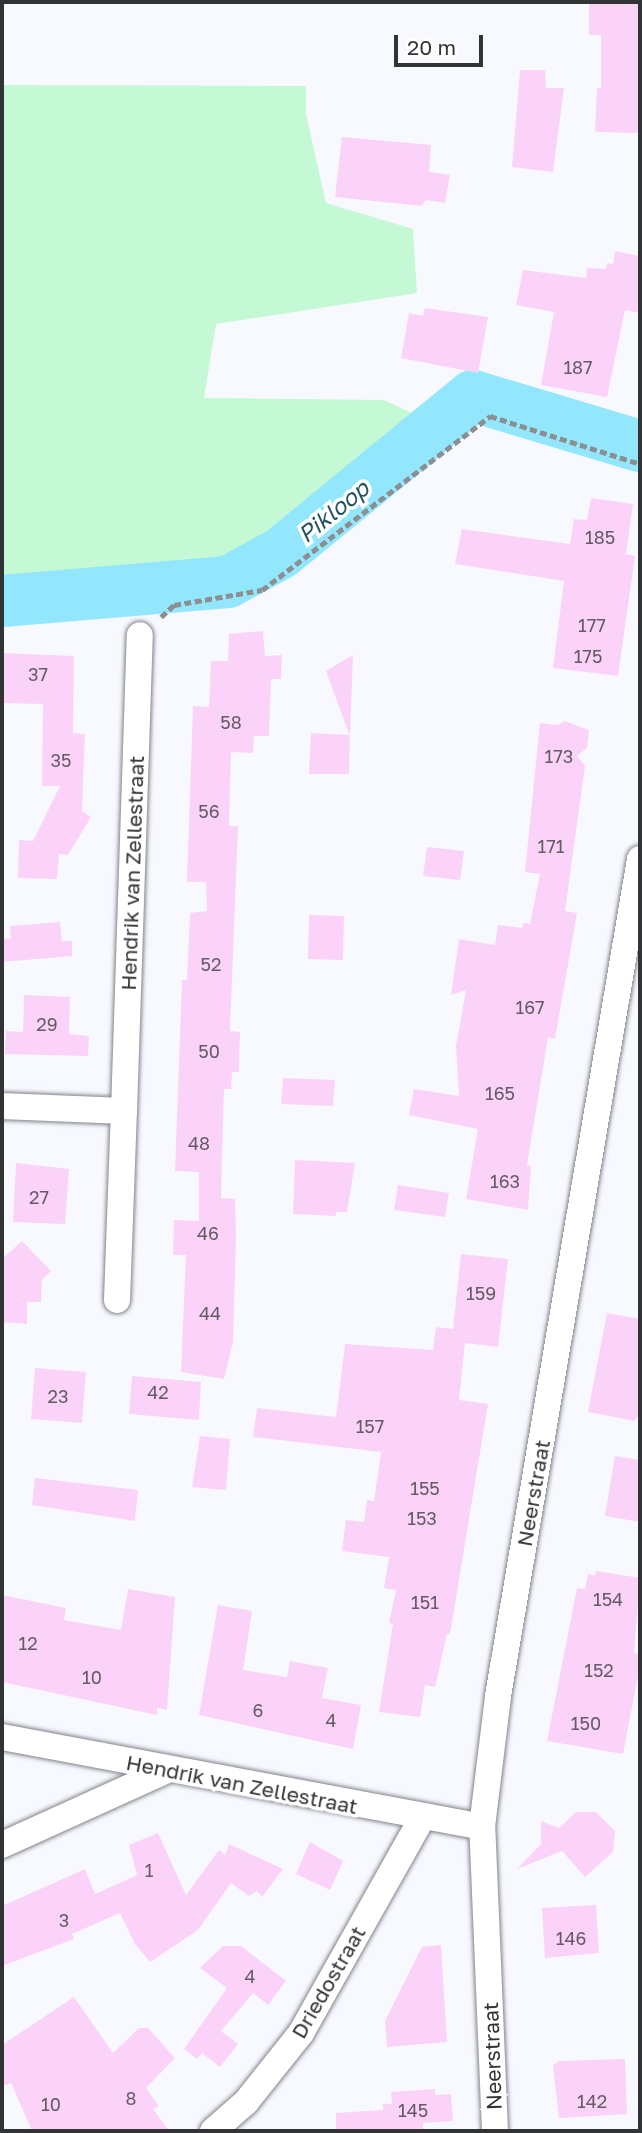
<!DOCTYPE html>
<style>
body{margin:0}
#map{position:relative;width:642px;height:2133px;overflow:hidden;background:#f7f9ff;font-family:"Golos Text",sans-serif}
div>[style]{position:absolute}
.green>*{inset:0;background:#c5f9d5}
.river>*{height:52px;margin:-26px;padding:0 26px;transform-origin:26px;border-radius:26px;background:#92e7fd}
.building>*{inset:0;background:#fcd3f8}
.path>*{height:4.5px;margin-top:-2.25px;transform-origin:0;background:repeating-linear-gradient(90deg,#8d8e92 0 7px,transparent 0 10.5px)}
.roads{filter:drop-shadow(0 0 2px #828489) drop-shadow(0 0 2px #828489)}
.minor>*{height:26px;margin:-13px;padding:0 13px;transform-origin:13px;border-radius:13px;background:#fff}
span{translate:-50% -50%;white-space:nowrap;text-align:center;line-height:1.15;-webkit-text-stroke:7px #fff;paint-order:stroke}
.number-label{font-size:18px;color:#645b66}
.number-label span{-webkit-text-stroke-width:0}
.street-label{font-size:21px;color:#323335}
.water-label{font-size:23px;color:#22535f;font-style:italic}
.frame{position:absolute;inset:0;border:4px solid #323335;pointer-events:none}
.scale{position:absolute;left:394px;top:35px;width:89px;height:32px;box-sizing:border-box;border:4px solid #323335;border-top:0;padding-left:9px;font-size:21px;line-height:24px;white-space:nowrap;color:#323335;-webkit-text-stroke:5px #fff;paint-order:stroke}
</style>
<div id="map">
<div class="green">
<div style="clip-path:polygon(2px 85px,306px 86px,306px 114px,326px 203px,413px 229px,417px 293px,216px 324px,204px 398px,384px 400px,454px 433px,281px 553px,228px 582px,188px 588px,2px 597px)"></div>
</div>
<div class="river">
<div style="left:2px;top:601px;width:227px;rotate:-4.8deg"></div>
<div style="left:228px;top:582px;width:60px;rotate:-28.7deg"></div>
<div style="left:281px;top:553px;width:248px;rotate:-39.3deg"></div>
<div style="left:473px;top:396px;width:174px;rotate:16.7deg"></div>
</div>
<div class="building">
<div style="clip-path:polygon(589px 2px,640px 2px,640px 133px,595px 132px,597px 88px,601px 88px,601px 35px,589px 35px)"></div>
<div style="clip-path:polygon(520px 70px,545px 70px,546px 88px,564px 88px,553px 172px,512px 167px)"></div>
<div style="clip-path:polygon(342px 137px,431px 145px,429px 172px,450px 175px,445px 203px,426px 200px,422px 206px,335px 197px)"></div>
<div style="clip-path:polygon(615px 251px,640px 256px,640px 313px,625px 310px,607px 397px,541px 385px,554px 312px,516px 305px,523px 270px,586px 278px,587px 268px,606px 269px,607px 263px,613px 264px)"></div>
<div style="clip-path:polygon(425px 308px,488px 317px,478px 373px,401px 358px,409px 313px,423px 316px)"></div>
<div style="clip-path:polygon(591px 498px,633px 504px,626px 554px,635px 556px,618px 676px,553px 668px,564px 581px,455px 564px,462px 529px,570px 544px,574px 519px,587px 520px)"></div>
<div style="clip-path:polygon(263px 631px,265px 656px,282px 655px,281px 679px,271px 679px,269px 736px,254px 736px,253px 753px,231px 752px,229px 826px,238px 826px,230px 1031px,240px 1032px,239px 1072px,232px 1072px,231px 1089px,224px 1089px,221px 1198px,235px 1199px,236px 1238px,233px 1342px,224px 1379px,181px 1372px,186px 1255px,173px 1255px,174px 1220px,199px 1221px,199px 1172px,175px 1171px,182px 980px,187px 980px,190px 913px,207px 911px,206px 882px,187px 882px,193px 706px,209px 707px,211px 661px,228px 661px,229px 634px)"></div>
<div style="clip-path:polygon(2px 653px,74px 656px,73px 733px,85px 734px,82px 811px,91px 817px,68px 855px,59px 854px,57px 879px,18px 878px,19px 840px,33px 841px,60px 786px,42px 786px,43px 704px,2px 703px)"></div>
<div style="clip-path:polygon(353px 655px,350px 734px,349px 734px,326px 671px)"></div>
<div style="clip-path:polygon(565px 721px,589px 730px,587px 748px,577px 756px,585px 766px,565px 911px,577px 913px,555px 1039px,548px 1037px,527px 1165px,531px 1166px,528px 1210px,466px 1199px,478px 1129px,409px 1115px,414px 1089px,459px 1096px,456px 1046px,466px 990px,451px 995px,459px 939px,495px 945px,498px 925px,522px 928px,523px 923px,530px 924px,540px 874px,525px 872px,540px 723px,558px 725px)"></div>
<div style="clip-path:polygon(311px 733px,350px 735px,349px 774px,309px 774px)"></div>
<div style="clip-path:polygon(427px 847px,464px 851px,460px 880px,423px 876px)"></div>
<div style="clip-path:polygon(309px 915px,344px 916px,343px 960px,308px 959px)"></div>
<div style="clip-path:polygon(60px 922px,62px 941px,72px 941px,72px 956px,2px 962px,2px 938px,11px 939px,10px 926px)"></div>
<div style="clip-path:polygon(24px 995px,70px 997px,69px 1034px,89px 1036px,88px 1056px,5px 1054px,6px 1031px,23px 1032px)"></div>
<div style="clip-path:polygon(283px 1078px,335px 1080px,333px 1106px,281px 1104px)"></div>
<div style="clip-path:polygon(295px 1160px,355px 1163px,347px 1212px,336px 1212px,336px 1216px,293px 1214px)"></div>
<div style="clip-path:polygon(16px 1163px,69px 1169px,65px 1224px,13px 1222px)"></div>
<div style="clip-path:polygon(398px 1185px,449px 1193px,445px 1217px,394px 1210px)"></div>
<div style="clip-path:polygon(22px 1241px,51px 1271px,42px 1280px,41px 1302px,27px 1302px,27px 1324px,2px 1322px,2px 1259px)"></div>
<div style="clip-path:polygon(461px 1254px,508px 1259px,498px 1347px,465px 1343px,459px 1400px,488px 1404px,450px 1634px,447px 1634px,435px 1687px,425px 1685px,420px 1717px,379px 1712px,393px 1624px,389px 1623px,396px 1590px,384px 1588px,389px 1557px,342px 1551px,346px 1520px,364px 1522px,367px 1500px,374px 1501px,381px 1452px,253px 1437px,257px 1408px,336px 1417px,345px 1344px,433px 1350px,436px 1327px,453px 1329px)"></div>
<div style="clip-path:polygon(607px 1313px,640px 1319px,640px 1412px,635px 1421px,588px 1412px)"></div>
<div style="clip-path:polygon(35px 1368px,86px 1372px,82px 1423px,31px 1419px)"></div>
<div style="clip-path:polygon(132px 1376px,201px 1382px,199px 1420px,129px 1414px)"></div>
<div style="clip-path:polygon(200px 1436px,230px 1439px,226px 1490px,192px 1487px)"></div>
<div style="clip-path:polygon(615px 1456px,640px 1460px,640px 1522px,605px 1516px)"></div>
<div style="clip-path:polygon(35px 1478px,138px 1490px,135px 1521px,32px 1505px)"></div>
<div style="clip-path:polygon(596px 1571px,640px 1578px,634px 1653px,640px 1655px,640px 1666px,623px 1754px,547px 1741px,577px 1588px,585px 1589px,588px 1574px,595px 1576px)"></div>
<div style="clip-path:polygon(128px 1589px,175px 1597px,167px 1710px,157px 1708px,157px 1715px,2px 1682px,2px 1595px,66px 1608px,64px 1620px,121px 1630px)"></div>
<div style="clip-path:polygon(218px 1605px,252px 1611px,243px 1670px,287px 1677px,290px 1661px,328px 1668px,322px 1698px,361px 1705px,353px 1749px,199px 1715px)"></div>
<div style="clip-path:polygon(576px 1812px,596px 1812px,615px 1831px,613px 1852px,585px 1877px,562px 1851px,517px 1869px,541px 1844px,541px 1821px,559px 1828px)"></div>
<div style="clip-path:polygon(158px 1833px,186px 1895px,219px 1850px,225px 1855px,229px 1844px,283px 1869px,262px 1897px,257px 1891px,249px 1896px,231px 1883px,198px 1930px,150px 1962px,135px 1944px,120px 1913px,72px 1934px,74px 1939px,2px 1966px,2px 1906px,85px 1869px,95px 1894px,137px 1875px,129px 1845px)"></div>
<div style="clip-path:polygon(310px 1842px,343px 1861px,330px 1890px,296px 1874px)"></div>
<div style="clip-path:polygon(596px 1905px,599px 1953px,545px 1958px,542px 1908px)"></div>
<div style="clip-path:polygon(441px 1945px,447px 2042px,387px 2047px,385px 2021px,422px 1947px)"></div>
<div style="clip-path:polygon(223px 1946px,241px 1946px,286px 1981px,268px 2005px,253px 1993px,221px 2031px,238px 2044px,220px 2067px,202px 2053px,197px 2059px,184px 2049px,227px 1988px,200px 1968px)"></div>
<div style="clip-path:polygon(74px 1997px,113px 2053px,139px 2028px,148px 2028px,175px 2058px,146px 2088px,159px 2106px,153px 2109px,169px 2131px,32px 2131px,11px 2083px,2px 2086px,2px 2045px)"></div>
<div style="clip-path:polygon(625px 2059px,627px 2114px,559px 2118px,553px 2065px,559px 2061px)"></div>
<div style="clip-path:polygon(435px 2089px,435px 2095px,451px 2094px,453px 2121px,423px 2123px,423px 2131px,336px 2131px,336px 2113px,383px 2110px,383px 2104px,392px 2104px,391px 2092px)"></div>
</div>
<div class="path">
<div style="left:161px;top:617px;width:18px;rotate:-43deg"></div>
<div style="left:174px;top:605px;width:89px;rotate:-9.7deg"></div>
<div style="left:262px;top:590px;width:287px;rotate:-37.3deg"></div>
<div style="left:490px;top:416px;width:157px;rotate:17.7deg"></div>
</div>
<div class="roads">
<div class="minor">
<div style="left:2px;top:1106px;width:122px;rotate:2.3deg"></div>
<div style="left:124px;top:1111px;width:476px;rotate:-88.1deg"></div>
<div style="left:117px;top:1300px;width:189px;rotate:-87.9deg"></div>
<div style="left:2px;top:1737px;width:488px;rotate:10.6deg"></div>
<div style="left:2px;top:1845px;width:181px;rotate:-24.4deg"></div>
<div style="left:213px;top:2131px;width:44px;rotate:-41.3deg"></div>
<div style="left:246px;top:2102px;width:88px;rotate:-51.4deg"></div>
<div style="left:301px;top:2033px;width:247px;rotate:-60.6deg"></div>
<div style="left:495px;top:2131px;width:304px;rotate:-92.4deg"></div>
<div style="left:482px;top:1827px;width:132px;rotate:-83deg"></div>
<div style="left:498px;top:1696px;width:849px;rotate:-80.37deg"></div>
</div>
</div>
<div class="number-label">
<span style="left:578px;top:367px">187</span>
<span style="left:600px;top:537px">185</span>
<span style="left:592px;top:625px">177</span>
<span style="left:588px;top:656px">175</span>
<span style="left:38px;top:674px">37</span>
<span style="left:231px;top:722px">58</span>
<span style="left:559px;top:756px">173</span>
<span style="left:61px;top:760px">35</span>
<span style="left:209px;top:811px">56</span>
<span style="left:551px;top:846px">171</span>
<span style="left:211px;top:964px">52</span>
<span style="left:530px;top:1007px">167</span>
<span style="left:47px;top:1024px">29</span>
<span style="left:209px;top:1051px">50</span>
<span style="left:500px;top:1093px">165</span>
<span style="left:199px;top:1143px">48</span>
<span style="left:505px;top:1181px">163</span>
<span style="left:39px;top:1197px">27</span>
<span style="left:208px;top:1233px">46</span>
<span style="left:481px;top:1293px">159</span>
<span style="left:210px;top:1313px">44</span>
<span style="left:158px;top:1392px">42</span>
<span style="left:58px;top:1396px">23</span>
<span style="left:370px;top:1426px">157</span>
<span style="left:425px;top:1488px">155</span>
<span style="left:422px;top:1518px">153</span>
<span style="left:608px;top:1599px">154</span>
<span style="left:425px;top:1602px">151</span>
<span style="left:28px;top:1643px">12</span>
<span style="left:599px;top:1670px">152</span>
<span style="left:92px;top:1677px">10</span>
<span style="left:258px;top:1710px">6</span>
<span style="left:331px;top:1720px">4</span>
<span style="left:586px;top:1723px">150</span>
<span style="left:149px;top:1870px">1</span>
<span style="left:64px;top:1920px">3</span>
<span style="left:571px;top:1938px">146</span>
<span style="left:250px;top:1976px">4</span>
<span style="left:131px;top:2098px">8</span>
<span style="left:592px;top:2101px">142</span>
<span style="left:51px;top:2104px">10</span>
<span style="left:413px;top:2110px">145</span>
</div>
<div class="street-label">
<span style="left:132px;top:873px;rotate:-88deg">Hendrik van Zellestraat</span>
<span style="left:533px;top:1493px;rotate:-80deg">Neerstraat</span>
<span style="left:242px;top:1784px;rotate:11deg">Hendrik van Zellestraat</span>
<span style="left:328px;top:1982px;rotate:-60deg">Driedostraat</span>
<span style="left:492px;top:2056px;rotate:-92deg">Neerstraat</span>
</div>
<div class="water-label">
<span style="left:333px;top:511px;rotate:-39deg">Pikloop</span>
</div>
<div class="frame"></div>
<div class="scale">20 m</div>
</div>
